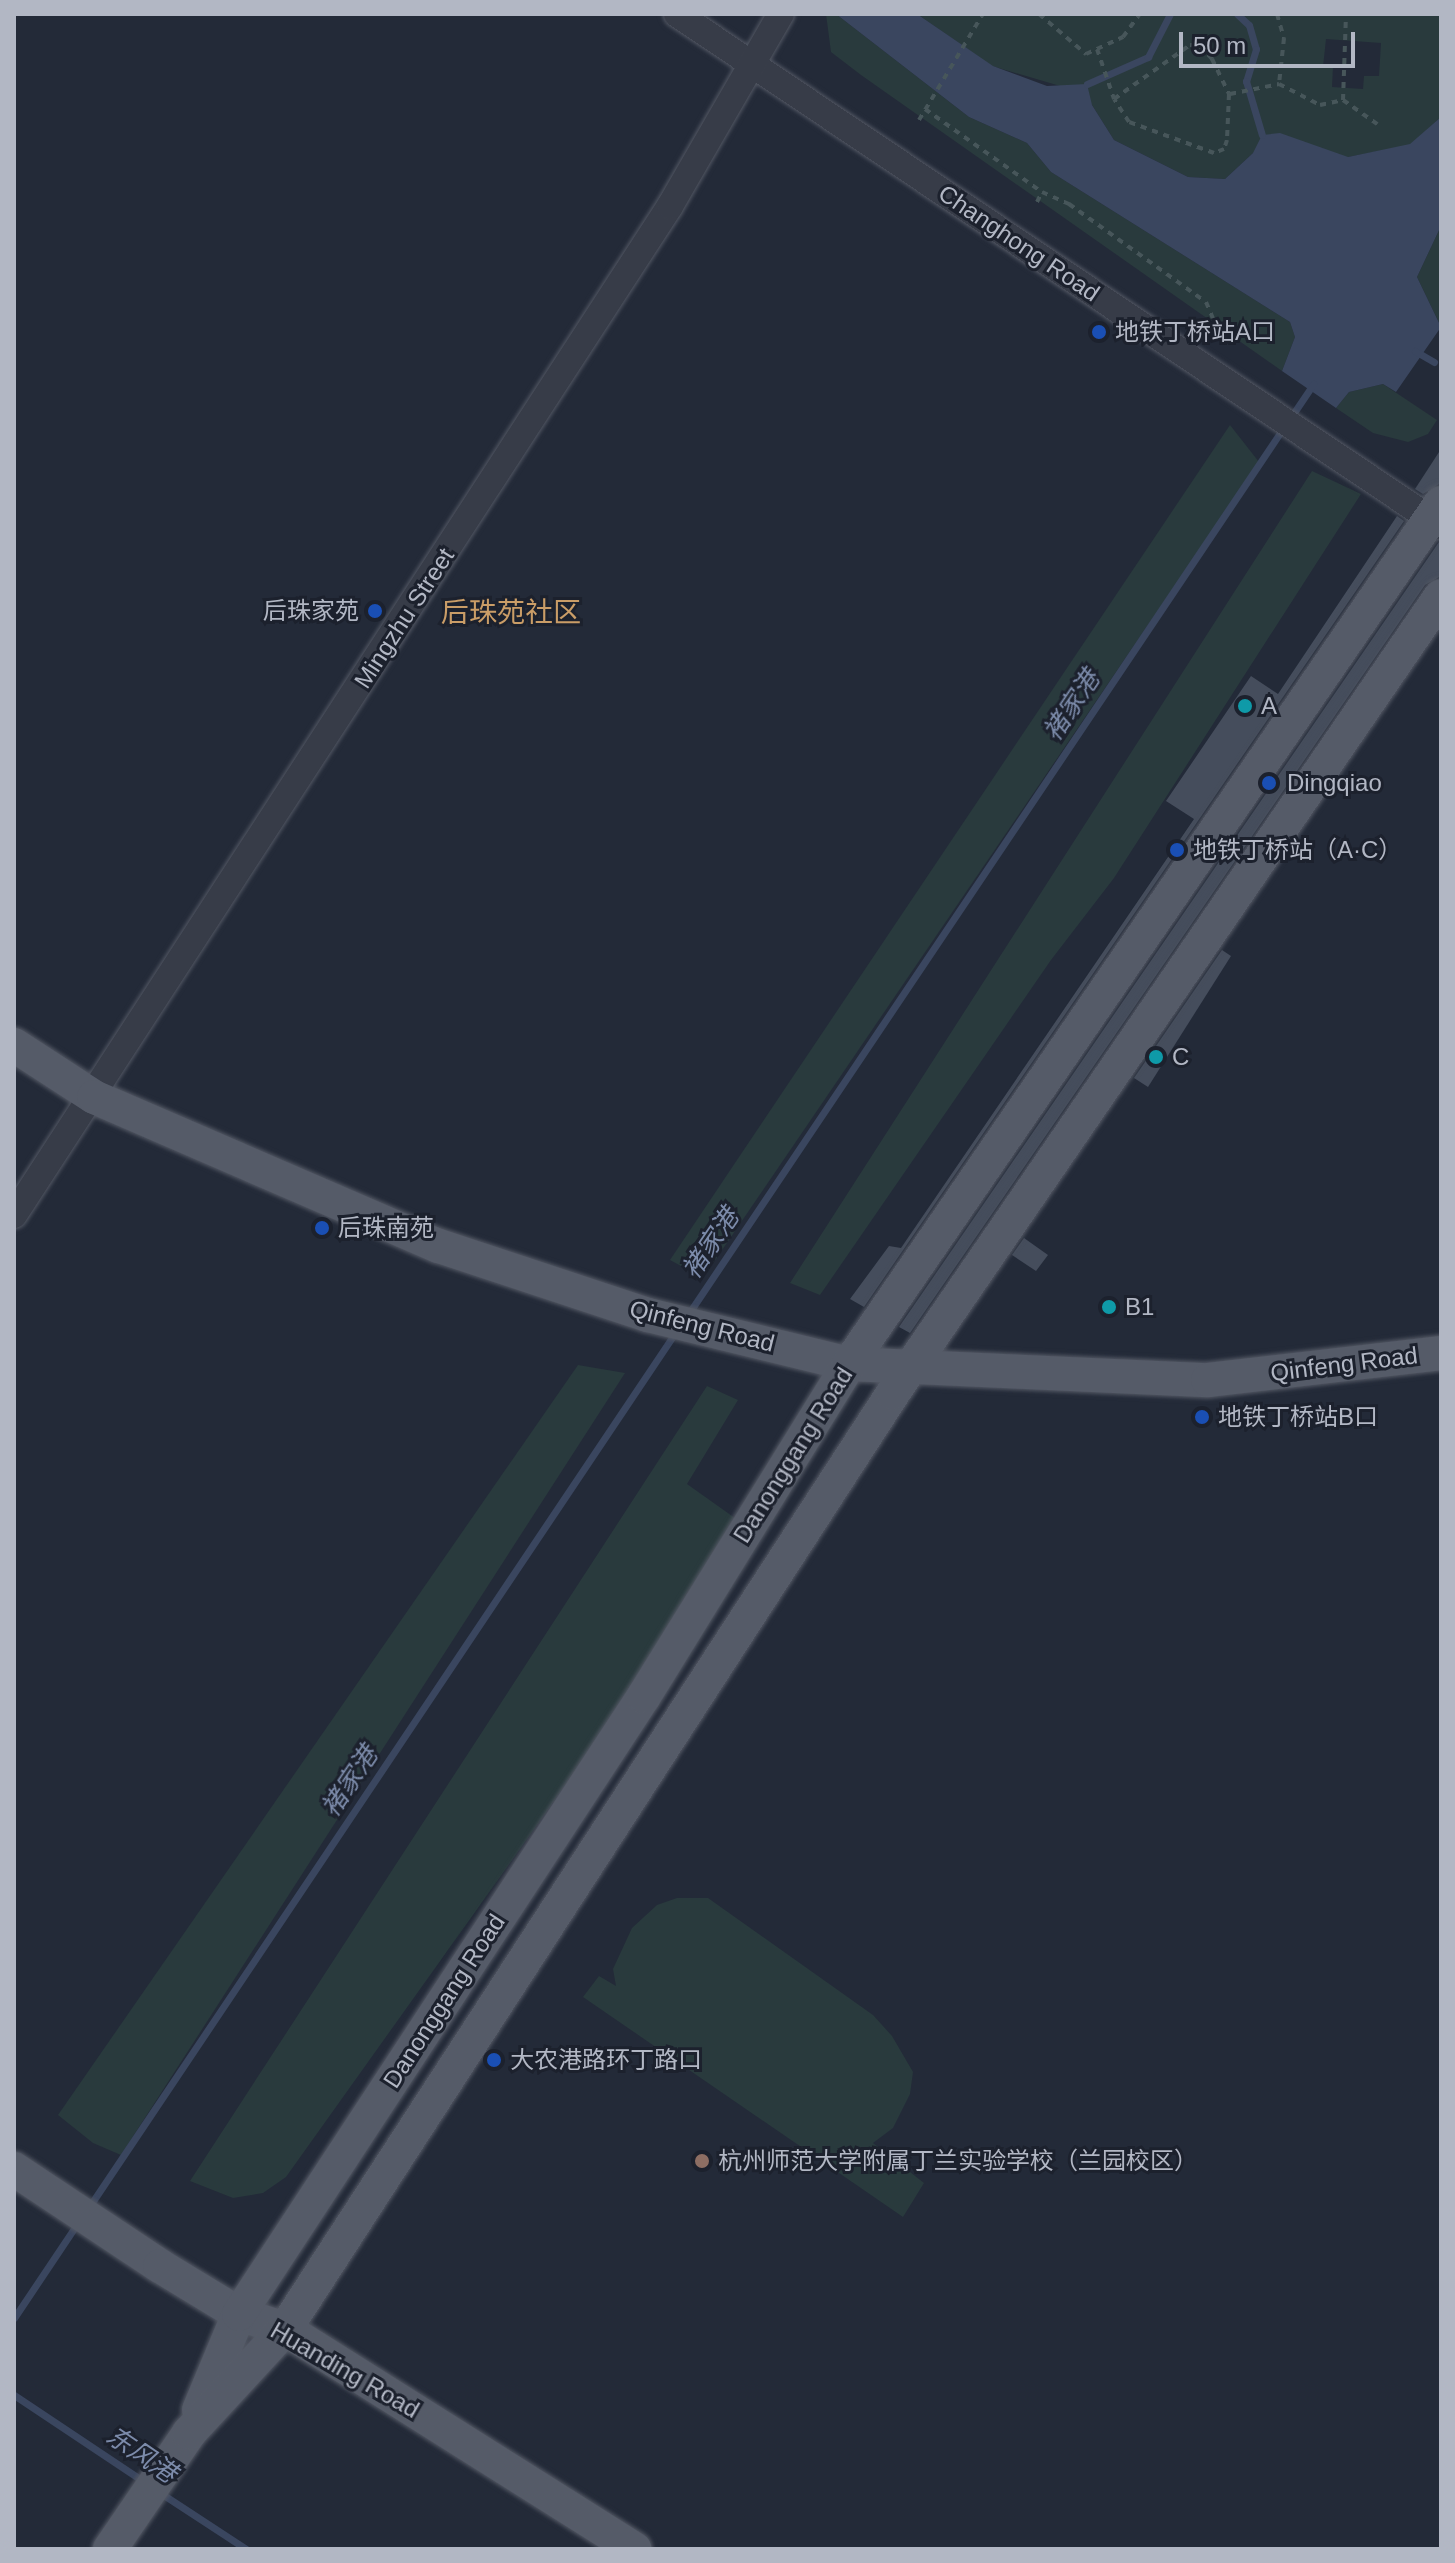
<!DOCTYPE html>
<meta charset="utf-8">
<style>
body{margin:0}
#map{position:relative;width:1455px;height:2563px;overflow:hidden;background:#232a38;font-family:Helvetica,"Noto Sans SC",sans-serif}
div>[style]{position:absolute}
.green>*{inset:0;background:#293a3d}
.water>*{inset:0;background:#3a465f}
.stream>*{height:7px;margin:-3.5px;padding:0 3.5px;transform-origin:3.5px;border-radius:3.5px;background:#3a465f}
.building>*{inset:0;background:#454d5c}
.path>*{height:4px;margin-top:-2px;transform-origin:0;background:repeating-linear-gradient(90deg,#47565a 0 6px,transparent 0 12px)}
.roads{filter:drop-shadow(0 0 2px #525763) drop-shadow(0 0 2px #525763)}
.minor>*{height:26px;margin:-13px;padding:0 13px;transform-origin:13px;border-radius:13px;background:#373c48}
.major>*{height:34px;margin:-17px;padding:0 17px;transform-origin:17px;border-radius:17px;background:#555b68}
.dots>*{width:22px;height:22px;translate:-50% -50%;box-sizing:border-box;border:4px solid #1c212d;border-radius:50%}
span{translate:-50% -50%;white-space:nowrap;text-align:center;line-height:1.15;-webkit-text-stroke:6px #1c212d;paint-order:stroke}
.street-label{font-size:24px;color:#b2b7c4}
.poi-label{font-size:24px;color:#b2b7c4}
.left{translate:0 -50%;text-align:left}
.right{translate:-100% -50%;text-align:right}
.water-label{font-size:26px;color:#7c8baa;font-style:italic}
.quarter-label{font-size:28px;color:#ca9d67}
.frame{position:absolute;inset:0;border:16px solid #b2b7c4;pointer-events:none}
.scale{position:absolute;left:1179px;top:32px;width:176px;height:36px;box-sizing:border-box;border:4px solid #b2b7c4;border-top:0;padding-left:10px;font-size:24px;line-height:28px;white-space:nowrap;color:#b2b7c4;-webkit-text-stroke:6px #1c212d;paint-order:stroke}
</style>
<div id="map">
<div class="green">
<div style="clip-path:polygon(826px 14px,836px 14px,969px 117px,1027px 143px,1051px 172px,1290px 322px,1295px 337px,1282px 371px,861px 75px,831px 52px)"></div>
<div style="clip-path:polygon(evenodd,917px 14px,1441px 14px,1441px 117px,1410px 145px,1348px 157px,1253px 153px,1225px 179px,1188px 177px,1114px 140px,1092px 105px,1067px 88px,992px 66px,917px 14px,1326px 39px,1381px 43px,1379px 76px,1364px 76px,1363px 89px,1332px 87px,1333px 67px,1323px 67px,1326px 39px)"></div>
<div style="clip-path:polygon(1441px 226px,1441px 327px,1417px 277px)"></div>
<div style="clip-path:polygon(1383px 384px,1437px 420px,1428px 434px,1408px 442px,1373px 433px,1336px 408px,1349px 392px)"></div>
<div style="clip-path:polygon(1230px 425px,1259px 462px,703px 1278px,670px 1260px)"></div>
<div style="clip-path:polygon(1312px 471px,1361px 494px,1114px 878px,1051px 960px,820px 1295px,790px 1283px)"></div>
<div style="clip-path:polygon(578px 1365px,625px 1373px,121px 2155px,93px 2143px,58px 2115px)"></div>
<div style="clip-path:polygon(707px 1386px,738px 1400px,687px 1484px,749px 1528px,286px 2177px,263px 2193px,233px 2198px,190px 2181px)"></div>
<div style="clip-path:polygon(677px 1898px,708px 1898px,873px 2015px,892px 2036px,913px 2072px,910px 2094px,893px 2128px,873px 2143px,924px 2183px,903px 2217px,583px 1997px,599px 1976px,616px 1986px,613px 1969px,632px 1928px,657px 1905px)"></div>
</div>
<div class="water">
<div style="clip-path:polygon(836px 14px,917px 14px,993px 66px,1047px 86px,1087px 84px,1092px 105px,1114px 140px,1188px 177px,1225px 179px,1253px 153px,1262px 135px,1280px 133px,1348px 157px,1410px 144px,1441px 117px,1441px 226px,1417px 277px,1441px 327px,1396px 392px,1383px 384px,1349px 392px,1336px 408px,1282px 371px,1295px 337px,1290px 322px,1051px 172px,1027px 143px,969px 117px)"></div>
</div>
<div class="stream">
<div style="left:1237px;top:14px;width:16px;rotate:43deg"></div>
<div style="left:1249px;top:25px;width:25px;rotate:74deg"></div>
<div style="left:1256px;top:49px;width:34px;rotate:107deg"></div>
<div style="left:1246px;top:81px;width:56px;rotate:73.5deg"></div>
<div style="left:1087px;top:84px;width:67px;rotate:-23.9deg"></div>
<div style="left:1148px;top:57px;width:48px;rotate:-62.9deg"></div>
<div style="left:1415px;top:351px;width:22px;rotate:30deg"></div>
<div style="left:1291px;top:417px;width:40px;rotate:-56deg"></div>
<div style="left:689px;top:1313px;width:1067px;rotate:-56.12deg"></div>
<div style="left:89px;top:2207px;width:1056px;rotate:-56.16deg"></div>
<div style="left:14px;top:2318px;width:113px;rotate:-56.2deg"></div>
<div style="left:14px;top:2395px;width:159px;rotate:33.7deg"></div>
<div style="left:159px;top:2492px;width:104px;rotate:33.2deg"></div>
</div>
<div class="building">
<div style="clip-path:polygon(1441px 449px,1441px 483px,1423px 494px,1415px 489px)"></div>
<div style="clip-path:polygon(1397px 516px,1404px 521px,864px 1307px,850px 1299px,889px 1246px,901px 1248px,1194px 819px,1166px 801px,1251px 676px,1278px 694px)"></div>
<div style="clip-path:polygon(1439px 542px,1441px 576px,1425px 585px,910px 1333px,899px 1327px)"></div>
<div style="clip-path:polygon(1222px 950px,1231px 956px,1148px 1087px,1134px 1078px)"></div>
<div style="clip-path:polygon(1024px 1238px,1048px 1255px,1036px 1271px,1012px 1255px)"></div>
</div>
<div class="path">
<div style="left:1039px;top:14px;width:62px;rotate:40.4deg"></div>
<div style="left:1086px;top:54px;width:41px;rotate:-24.7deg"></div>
<div style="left:1123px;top:37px;width:29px;rotate:-54deg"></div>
<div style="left:1277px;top:14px;width:25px;rotate:74deg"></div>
<div style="left:1284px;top:38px;width:46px;rotate:96.2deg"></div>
<div style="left:1279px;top:84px;width:46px;rotate:27.1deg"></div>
<div style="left:1320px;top:105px;width:24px;rotate:-12deg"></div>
<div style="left:1343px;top:100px;width:42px;rotate:35.2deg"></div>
<div style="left:1190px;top:45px;width:10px;rotate:6deg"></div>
<div style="left:1200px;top:46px;width:18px;rotate:47deg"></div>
<div style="left:1212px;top:59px;width:39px;rotate:64deg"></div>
<div style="left:1229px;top:94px;width:46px;rotate:92.5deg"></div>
<div style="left:1227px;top:140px;width:9px;rotate:108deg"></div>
<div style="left:1224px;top:149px;width:11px;rotate:158deg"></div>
<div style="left:1214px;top:153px;width:90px;rotate:-160deg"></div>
<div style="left:1129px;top:122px;width:27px;rotate:-123deg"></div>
<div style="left:1114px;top:99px;width:93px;rotate:-35.4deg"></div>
<div style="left:1097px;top:49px;width:53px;rotate:71.2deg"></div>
<div style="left:1230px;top:94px;width:50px;rotate:-11.5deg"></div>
<div style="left:1343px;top:100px;width:86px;rotate:-88deg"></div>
<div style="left:925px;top:109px;width:143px;rotate:35.4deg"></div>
<div style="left:919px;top:120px;width:124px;rotate:-58.9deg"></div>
<div style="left:1037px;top:202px;width:11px;rotate:-63deg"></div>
<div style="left:1042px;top:192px;width:30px;rotate:24deg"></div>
<div style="left:1069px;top:204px;width:168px;rotate:35.6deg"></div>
<div style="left:1206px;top:302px;width:25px;rotate:67deg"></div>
</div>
<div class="roads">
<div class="minor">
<div style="left:677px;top:14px;width:920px;rotate:33.83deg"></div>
<div style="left:14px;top:1215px;width:1204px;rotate:-56.97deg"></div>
<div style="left:670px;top:206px;width:222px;rotate:-60deg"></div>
</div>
<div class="major">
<div style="left:14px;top:1045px;width:95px;rotate:33deg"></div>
<div style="left:94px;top:1097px;width:376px;rotate:23.4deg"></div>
<div style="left:439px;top:1246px;width:220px;rotate:18.3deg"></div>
<div style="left:648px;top:1315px;width:207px;rotate:13.7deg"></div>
<div style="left:849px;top:1364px;width:359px;rotate:2.6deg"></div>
<div style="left:1208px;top:1380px;width:235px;rotate:-6.6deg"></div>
<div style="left:14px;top:2169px;width:175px;rotate:33.6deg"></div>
<div style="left:160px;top:2266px;width:92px;rotate:31.3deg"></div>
<div style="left:239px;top:2314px;width:48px;rotate:18.1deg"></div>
<div style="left:285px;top:2329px;width:413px;rotate:32.2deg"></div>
<div style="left:199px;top:2410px;width:104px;rotate:-67.4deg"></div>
<div style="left:239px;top:2314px;width:739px;rotate:-56.76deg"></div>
<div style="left:644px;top:1696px;width:390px;rotate:-58.3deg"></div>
<div style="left:849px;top:1364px;width:1045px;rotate:-55.49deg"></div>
<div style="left:110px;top:2549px;width:140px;rotate:-55.7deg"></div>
<div style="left:189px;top:2433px;width:142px;rotate:-47.3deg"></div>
<div style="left:285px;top:2329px;width:1116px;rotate:-56.99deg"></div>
<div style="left:893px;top:1393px;width:967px;rotate:-55.49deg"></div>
</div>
</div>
<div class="dots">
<div style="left:1099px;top:332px;background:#1a4fb4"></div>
<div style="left:375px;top:611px;background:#1a4fb4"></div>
<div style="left:1245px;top:706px;background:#0f9aa8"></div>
<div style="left:1269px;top:783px;background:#1a4fb4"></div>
<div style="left:1177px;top:850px;background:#1a4fb4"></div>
<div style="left:1156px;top:1057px;background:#0f9aa8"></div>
<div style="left:322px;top:1228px;background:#1a4fb4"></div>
<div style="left:1109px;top:1307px;background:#0f9aa8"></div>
<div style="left:1202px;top:1417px;background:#1a4fb4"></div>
<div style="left:494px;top:2060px;background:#1a4fb4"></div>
<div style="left:702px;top:2161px;background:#8d6e63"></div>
</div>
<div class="street-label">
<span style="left:1019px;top:243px;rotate:34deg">Changhong Road</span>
<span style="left:404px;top:618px;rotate:-57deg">Mingzhu Street</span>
<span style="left:702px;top:1326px;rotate:14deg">Qinfeng Road</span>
<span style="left:1344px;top:1364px;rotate:-7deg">Qinfeng Road</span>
<span style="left:793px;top:1455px;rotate:-58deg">Danonggang Road</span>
<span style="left:444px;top:2001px;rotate:-57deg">Danonggang Road</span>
<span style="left:345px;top:2370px;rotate:30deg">Huanding Road</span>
</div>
<div class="poi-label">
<span class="left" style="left:1115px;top:332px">地铁丁桥站A口</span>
<span class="right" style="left:359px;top:611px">后珠家苑</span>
<span class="left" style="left:1261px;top:706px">A</span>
<span class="left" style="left:1287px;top:783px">Dingqiao</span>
<span class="left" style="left:1193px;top:850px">地铁丁桥站（A·C）</span>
<span class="left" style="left:1172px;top:1057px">C</span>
<span class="left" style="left:338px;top:1228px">后珠南苑</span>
<span class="left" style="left:1125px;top:1307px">B1</span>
<span class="left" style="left:1218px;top:1417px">地铁丁桥站B口</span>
<span class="left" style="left:510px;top:2060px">大农港路环丁路口</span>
<span class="left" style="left:718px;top:2161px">杭州师范大学附属丁兰实验学校（兰园校区）</span>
</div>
<div class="water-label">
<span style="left:1072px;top:706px;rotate:-56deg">褚家港</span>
<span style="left:711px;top:1244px;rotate:-56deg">褚家港</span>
<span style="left:350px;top:1782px;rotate:-56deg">褚家港</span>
<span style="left:141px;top:2455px;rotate:34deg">东风港</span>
</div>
<div class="quarter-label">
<span style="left:511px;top:613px">后珠苑社区</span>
</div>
<div class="frame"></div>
<div class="scale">50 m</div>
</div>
